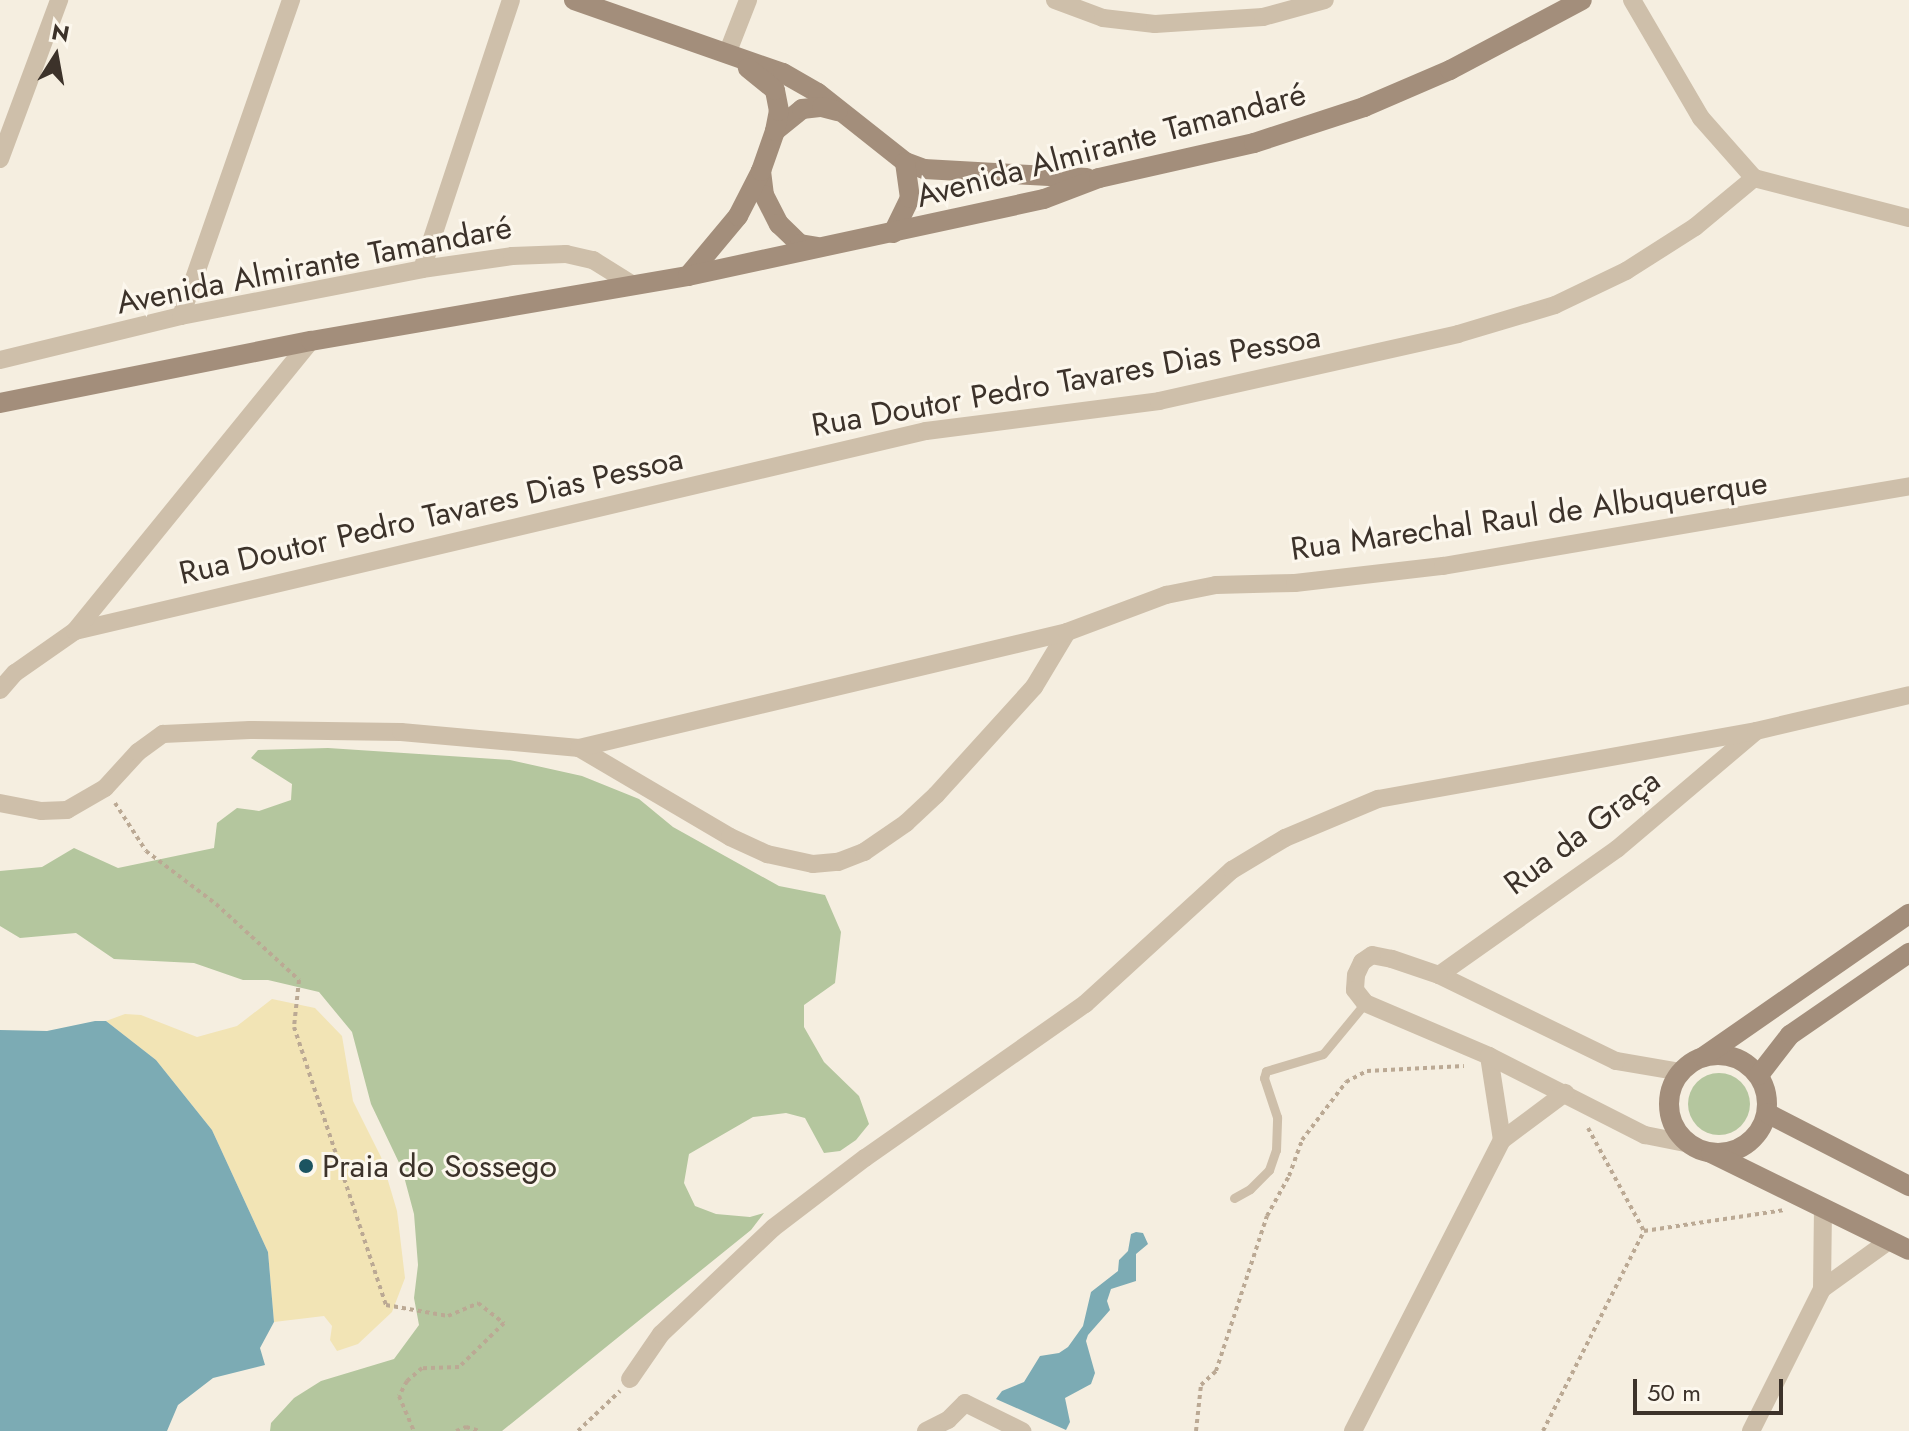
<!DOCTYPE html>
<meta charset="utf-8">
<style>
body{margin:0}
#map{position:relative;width:1909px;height:1431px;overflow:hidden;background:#f5eee0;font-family:Jost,sans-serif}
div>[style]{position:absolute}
.green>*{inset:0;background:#b4c69e}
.round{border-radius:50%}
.sand>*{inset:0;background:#f2e4b5}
.water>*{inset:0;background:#7cabb4}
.path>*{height:4px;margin-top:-2px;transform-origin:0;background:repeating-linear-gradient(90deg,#bba994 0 4px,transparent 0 8px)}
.lane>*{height:9px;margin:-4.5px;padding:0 4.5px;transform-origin:4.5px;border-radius:4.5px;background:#cebfaa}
.street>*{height:18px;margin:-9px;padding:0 9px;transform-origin:9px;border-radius:9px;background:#cebfaa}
.secondary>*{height:20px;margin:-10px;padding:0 10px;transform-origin:10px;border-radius:10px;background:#a38e7b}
.secondary>.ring{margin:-10px;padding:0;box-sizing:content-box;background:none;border:20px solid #a38e7b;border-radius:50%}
.dots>*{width:22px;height:22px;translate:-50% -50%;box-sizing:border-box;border:4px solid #fcf7ed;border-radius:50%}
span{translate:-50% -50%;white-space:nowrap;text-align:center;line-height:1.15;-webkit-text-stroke:6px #fcf7ed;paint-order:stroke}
.street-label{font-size:32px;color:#3c322a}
.poi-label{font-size:32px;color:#3c322a}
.left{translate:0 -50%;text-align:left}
.north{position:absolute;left:16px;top:16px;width:80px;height:80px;-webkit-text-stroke:6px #fcf7ed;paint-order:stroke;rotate:11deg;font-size:22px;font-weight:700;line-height:32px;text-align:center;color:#3c322a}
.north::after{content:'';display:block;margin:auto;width:28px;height:36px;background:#3c322a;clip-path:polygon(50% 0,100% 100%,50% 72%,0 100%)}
.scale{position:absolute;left:1633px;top:1379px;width:150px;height:36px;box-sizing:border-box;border:4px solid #3c322a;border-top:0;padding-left:10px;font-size:24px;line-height:28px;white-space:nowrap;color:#3c322a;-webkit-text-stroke:6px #fcf7ed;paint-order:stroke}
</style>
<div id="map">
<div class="green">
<div style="clip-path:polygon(328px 748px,510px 760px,582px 776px,639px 799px,673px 827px,779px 886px,825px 895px,841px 932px,835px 983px,804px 1005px,804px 1027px,824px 1062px,859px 1096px,869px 1124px,856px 1140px,840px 1151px,824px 1153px,805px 1118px,786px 1113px,753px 1117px,689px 1154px,684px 1183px,695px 1206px,716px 1214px,750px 1217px,764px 1213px,751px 1230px,502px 1431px,270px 1431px,271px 1423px,294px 1398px,321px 1381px,394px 1359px,419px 1325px,414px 1298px,418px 1265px,414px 1214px,402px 1169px,371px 1104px,352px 1032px,319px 992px,268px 980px,243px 980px,194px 963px,114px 959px,76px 933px,20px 938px,0 926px,0 871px,42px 867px,74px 848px,118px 868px,214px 848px,217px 823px,237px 808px,259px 811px,291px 800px,292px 784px,251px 758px,258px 750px)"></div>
<div class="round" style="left:1688px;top:1073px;width:62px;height:62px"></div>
</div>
<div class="sand">
<div style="clip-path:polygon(272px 999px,315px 1008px,342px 1036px,353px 1101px,381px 1157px,397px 1211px,405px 1278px,392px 1312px,358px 1344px,337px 1351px,330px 1340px,332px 1326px,324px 1316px,274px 1322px,268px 1252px,212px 1130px,156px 1060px,106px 1021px,125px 1014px,141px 1015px,197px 1037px,237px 1026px)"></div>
</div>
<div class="water">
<div style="clip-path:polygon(95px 1021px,106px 1021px,156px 1060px,212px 1130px,268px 1252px,274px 1322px,260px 1348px,265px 1365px,213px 1378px,178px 1405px,167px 1431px,0 1431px,0 1030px,47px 1031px)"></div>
<div style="clip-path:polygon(1136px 1232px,1143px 1233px,1148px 1244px,1136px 1254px,1136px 1281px,1111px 1289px,1107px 1301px,1110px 1310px,1088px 1335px,1086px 1341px,1095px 1373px,1091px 1384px,1065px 1398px,1070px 1422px,1066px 1430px,996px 1399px,1002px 1391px,1024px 1382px,1040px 1356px,1059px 1353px,1068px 1347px,1083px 1326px,1091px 1292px,1118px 1271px,1119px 1260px,1128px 1251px,1131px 1234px)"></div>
</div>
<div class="path">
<div style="left:115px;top:803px;width:57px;rotate:57.1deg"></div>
<div style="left:146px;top:851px;width:88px;rotate:37.1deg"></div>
<div style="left:216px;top:904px;width:113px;rotate:42.5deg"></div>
<div style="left:299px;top:980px;width:47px;rotate:96.1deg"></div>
<div style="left:294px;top:1027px;width:293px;rotate:71.7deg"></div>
<div style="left:386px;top:1305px;width:63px;rotate:10.1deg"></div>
<div style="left:448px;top:1316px;width:33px;rotate:-23deg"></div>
<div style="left:478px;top:1303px;width:33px;rotate:38deg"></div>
<div style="left:504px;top:1323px;width:63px;rotate:135.6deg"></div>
<div style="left:459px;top:1367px;width:37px;rotate:178deg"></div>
<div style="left:422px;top:1368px;width:20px;rotate:139deg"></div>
<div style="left:407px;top:1381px;width:17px;rotate:118deg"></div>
<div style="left:399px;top:1396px;width:38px;rotate:67deg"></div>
<div style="left:1588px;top:1128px;width:117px;rotate:61.5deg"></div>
<div style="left:1644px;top:1231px;width:142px;rotate:-8.5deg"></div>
<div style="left:456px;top:1431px;width:11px;rotate:-22deg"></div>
<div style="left:466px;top:1427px;width:15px;rotate:16deg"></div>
<div style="left:578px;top:1431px;width:58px;rotate:-43.6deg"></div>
<div style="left:1196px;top:1431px;width:46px;rotate:-83.8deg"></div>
<div style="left:1201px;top:1385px;width:21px;rotate:-43deg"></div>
<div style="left:1216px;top:1371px;width:163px;rotate:-71.8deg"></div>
<div style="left:1267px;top:1216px;width:46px;rotate:-61.2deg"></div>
<div style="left:1289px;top:1176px;width:38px;rotate:-70deg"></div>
<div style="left:1302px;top:1140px;width:73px;rotate:-52.8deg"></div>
<div style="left:1346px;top:1082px;width:24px;rotate:-28deg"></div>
<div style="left:1367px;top:1071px;width:97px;rotate:-3deg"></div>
<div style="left:1543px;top:1431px;width:224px;rotate:-63.2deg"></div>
</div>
<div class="lane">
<div style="left:1234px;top:1198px;width:18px;rotate:-29deg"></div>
<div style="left:1250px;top:1189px;width:27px;rotate:-45deg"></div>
<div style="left:1269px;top:1170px;width:21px;rotate:-71deg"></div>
<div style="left:1276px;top:1150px;width:33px;rotate:-88deg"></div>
<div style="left:1277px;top:1117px;width:41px;rotate:-108.4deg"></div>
<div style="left:1264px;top:1078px;width:7px;rotate:-74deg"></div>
<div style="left:1266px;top:1071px;width:59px;rotate:-16.6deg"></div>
<div style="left:1323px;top:1054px;width:66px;rotate:-50.5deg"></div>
</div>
<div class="street">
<div style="left:1055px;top:0;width:51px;rotate:20.6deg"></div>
<div style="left:1103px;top:18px;width:52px;rotate:6.6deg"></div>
<div style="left:1155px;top:24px;width:108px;rotate:-3.7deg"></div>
<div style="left:1263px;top:17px;width:64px;rotate:-15.3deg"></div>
<div style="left:1632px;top:0;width:137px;rotate:59.7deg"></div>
<div style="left:1701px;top:118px;width:80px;rotate:48.5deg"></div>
<div style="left:1754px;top:178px;width:160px;rotate:14.5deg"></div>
<div style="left:727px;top:54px;width:58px;rotate:-68.7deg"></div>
<div style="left:0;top:159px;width:170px;rotate:-69.6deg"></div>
<div style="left:422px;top:269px;width:283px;rotate:-71.7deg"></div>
<div style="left:181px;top:316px;width:335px;rotate:-70.8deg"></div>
<div style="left:0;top:360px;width:186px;rotate:-13.7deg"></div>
<div style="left:181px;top:316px;width:246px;rotate:-11deg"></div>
<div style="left:422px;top:269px;width:91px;rotate:-8.2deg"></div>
<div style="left:512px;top:256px;width:54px;rotate:-2.1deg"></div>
<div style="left:566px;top:254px;width:28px;rotate:13deg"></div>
<div style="left:593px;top:260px;width:47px;rotate:32deg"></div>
<div style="left:75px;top:631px;width:874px;rotate:-13.23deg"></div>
<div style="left:926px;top:431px;width:235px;rotate:-7.3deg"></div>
<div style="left:1159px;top:401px;width:306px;rotate:-12.6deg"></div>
<div style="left:1458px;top:334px;width:101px;rotate:-16.6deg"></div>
<div style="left:1555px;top:305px;width:79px;rotate:-25.6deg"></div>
<div style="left:1626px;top:271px;width:82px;rotate:-32.5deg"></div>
<div style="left:1695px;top:227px;width:77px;rotate:-39.7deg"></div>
<div style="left:0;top:690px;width:23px;rotate:-49deg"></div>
<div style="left:15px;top:673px;width:73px;rotate:-35deg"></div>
<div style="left:75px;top:631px;width:374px;rotate:-50.9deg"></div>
<div style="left:579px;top:748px;width:175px;rotate:30.5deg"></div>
<div style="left:730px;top:837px;width:41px;rotate:24.7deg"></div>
<div style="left:767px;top:854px;width:47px;rotate:12.3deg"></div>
<div style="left:813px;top:864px;width:25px;rotate:-5deg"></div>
<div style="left:838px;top:862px;width:28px;rotate:-21deg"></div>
<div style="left:864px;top:852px;width:51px;rotate:-34.6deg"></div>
<div style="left:906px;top:823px;width:41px;rotate:-43deg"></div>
<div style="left:936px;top:795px;width:146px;rotate:-47.8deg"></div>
<div style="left:1034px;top:687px;width:64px;rotate:-59deg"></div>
<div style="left:0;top:803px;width:42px;rotate:11deg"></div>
<div style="left:41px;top:811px;width:26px;rotate:-2deg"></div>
<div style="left:67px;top:810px;width:44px;rotate:-30.1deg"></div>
<div style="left:105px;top:788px;width:49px;rotate:-47.5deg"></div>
<div style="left:138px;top:752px;width:31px;rotate:-36deg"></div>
<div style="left:163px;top:734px;width:87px;rotate:-2.6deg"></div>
<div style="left:250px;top:730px;width:151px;rotate:0.8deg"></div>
<div style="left:401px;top:732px;width:179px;rotate:5.1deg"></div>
<div style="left:579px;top:748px;width:502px;rotate:-13.37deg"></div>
<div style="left:1067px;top:632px;width:106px;rotate:-20.5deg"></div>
<div style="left:1166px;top:595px;width:51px;rotate:-11.3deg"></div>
<div style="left:1216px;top:585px;width:79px;rotate:-1.5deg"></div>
<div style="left:1295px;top:583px;width:149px;rotate:-6.6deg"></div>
<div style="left:1443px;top:566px;width:473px;rotate:-9.7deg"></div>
<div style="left:1439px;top:975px;width:218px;rotate:-35.3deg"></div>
<div style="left:1617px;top:849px;width:180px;rotate:-40.3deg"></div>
<div style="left:1489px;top:1056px;width:85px;rotate:81.2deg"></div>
<div style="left:1681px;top:1072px;width:66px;rotate:-170.4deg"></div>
<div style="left:1616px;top:1061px;width:197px;rotate:-154.1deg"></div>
<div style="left:1439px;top:975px;width:50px;rotate:-161.2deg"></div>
<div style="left:1392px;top:959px;width:20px;rotate:-169deg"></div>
<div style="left:1372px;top:955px;width:12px;rotate:145deg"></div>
<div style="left:1362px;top:962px;width:14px;rotate:115deg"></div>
<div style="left:1356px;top:975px;width:15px;rotate:94deg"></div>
<div style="left:1355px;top:990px;width:16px;rotate:52deg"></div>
<div style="left:1365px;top:1003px;width:135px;rotate:23.1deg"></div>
<div style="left:1489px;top:1056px;width:175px;rotate:26.9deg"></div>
<div style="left:1645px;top:1135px;width:46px;rotate:11.3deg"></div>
<div style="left:1822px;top:1289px;width:84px;rotate:-35.8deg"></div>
<div style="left:630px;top:1379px;width:55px;rotate:-55.4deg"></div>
<div style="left:661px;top:1334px;width:154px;rotate:-43.4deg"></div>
<div style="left:773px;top:1228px;width:116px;rotate:-37.3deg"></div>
<div style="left:865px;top:1158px;width:269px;rotate:-35deg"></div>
<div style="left:1085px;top:1004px;width:199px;rotate:-42.4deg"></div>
<div style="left:1232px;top:870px;width:62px;rotate:-31.1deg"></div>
<div style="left:1285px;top:838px;width:101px;rotate:-22.8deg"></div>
<div style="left:1378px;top:799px;width:384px;rotate:-10.2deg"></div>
<div style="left:1756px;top:731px;width:157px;rotate:-13.2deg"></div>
<div style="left:926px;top:1431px;width:25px;rotate:-27deg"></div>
<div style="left:948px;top:1420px;width:24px;rotate:-45deg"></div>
<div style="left:965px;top:1403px;width:64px;rotate:26.2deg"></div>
<div style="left:1353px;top:1431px;width:327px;rotate:-62.9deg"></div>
<div style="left:1502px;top:1140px;width:79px;rotate:-36.7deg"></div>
<div style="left:1751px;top:1431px;width:159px;rotate:-63.4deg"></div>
<div style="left:1822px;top:1289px;width:81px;rotate:-89.3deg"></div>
</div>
<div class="secondary">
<div style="left:574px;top:0;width:221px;rotate:19.3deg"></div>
<div style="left:783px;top:73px;width:40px;rotate:29.7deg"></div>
<div style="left:818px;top:93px;width:111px;rotate:38.4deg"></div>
<div style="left:905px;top:162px;width:20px;rotate:20deg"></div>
<div style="left:924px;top:169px;width:163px;rotate:3.2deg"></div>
<div style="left:775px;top:131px;width:35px;rotate:-39deg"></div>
<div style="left:802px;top:109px;width:20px;rotate:-6deg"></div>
<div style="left:822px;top:107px;width:16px;rotate:15deg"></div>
<div style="left:761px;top:171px;width:24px;rotate:83deg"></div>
<div style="left:764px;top:195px;width:33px;rotate:63deg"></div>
<div style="left:779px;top:224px;width:29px;rotate:44deg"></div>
<div style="left:800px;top:244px;width:17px;rotate:10deg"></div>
<div style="left:893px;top:233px;width:39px;rotate:-64deg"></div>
<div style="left:910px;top:198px;width:36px;rotate:-98deg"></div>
<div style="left:688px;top:276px;width:78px;rotate:-50.2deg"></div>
<div style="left:738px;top:216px;width:51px;rotate:-62.9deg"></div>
<div style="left:761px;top:171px;width:42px;rotate:-70.7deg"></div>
<div style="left:775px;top:131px;width:20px;rotate:-79deg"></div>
<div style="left:779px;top:111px;width:21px;rotate:-101deg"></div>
<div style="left:775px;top:90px;width:35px;rotate:-141deg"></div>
<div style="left:0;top:403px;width:317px;rotate:-11.3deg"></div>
<div style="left:311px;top:341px;width:383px;rotate:-9.8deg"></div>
<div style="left:688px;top:276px;width:364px;rotate:-12.2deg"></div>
<div style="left:1044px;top:199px;width:59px;rotate:-20.9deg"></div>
<div style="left:1099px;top:178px;width:159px;rotate:-12.7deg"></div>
<div style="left:1254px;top:143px;width:116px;rotate:-18.1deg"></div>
<div style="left:1364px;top:107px;width:94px;rotate:-23.3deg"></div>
<div style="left:1450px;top:70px;width:149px;rotate:-27.9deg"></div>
<div class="ring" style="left:1669px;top:1055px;width:78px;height:78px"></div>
<div style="left:1703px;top:1057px;width:251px;rotate:-34.8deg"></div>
<div style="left:1759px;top:1075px;width:51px;rotate:-52.2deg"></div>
<div style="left:1790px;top:1035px;width:145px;rotate:-34.6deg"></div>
<div style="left:1767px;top:1113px;width:160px;rotate:27.2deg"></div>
<div style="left:1711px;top:1153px;width:220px;rotate:26.1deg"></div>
</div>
<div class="dots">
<div style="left:306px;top:1166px;background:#1c5461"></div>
</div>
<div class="street-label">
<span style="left:1111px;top:145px;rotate:-15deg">Avenida Almirante Tamandaré</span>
<span style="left:314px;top:265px;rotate:-11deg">Avenida Almirante Tamandaré</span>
<span style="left:1066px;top:381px;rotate:-10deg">Rua Doutor Pedro Tavares Dias Pessoa</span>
<span style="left:431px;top:516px;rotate:-13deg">Rua Doutor Pedro Tavares Dias Pessoa</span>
<span style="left:1529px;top:516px;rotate:-8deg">Rua Marechal Raul de Albuquerque</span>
<span style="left:1582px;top:832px;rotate:-37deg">Rua da Graça</span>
</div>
<div class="poi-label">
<span class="left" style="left:322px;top:1166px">Praia do Sossego</span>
</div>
<div class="north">N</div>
<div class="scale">50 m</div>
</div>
